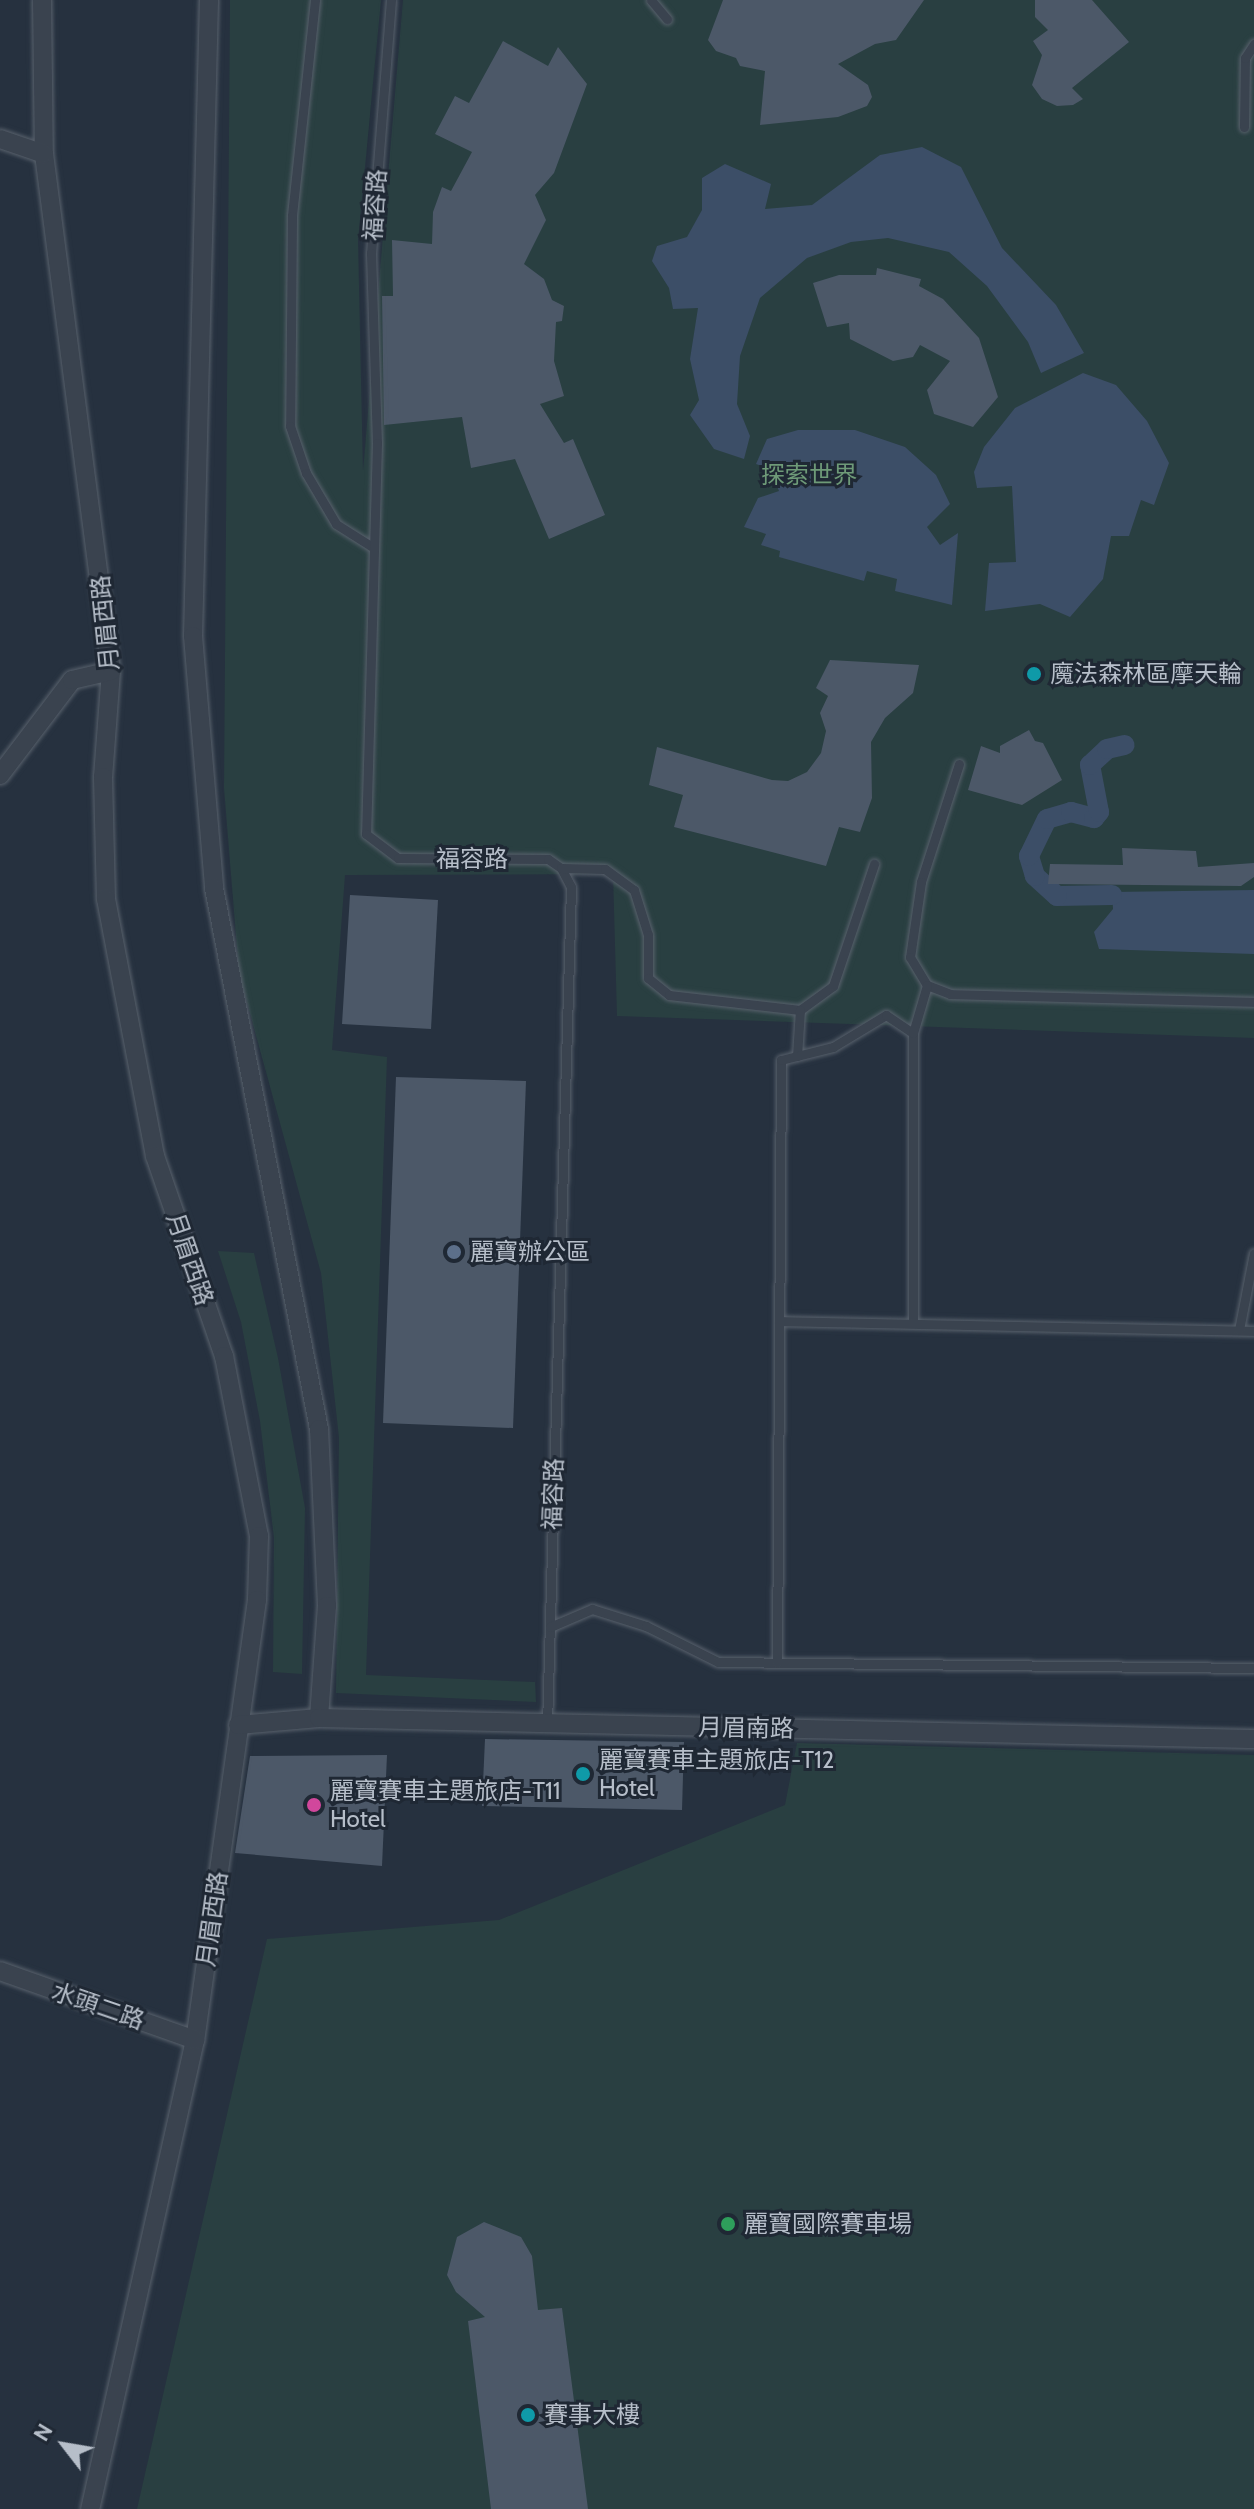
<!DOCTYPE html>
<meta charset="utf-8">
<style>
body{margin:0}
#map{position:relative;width:1254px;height:2509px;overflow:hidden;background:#26313f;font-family:Cabin,"Noto Sans TC",sans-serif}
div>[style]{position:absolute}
.green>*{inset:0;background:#293f41}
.water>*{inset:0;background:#3c4e67}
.canal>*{height:20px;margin:-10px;padding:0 10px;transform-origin:10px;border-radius:10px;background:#3c4e67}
.building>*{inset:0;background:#4c5868}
.roads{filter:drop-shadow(0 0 2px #58616c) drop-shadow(0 0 2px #58616c)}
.service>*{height:9px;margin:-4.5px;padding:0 4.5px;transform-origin:4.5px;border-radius:4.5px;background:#3a434f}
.minor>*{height:18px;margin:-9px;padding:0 9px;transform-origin:9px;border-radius:9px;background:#3a434f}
.dots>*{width:22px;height:22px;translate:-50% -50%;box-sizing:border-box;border:4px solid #1f2834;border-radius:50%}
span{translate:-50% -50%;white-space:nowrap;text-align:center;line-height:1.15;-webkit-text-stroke:6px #1f2834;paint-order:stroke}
.street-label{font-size:24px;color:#b6bec9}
.park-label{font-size:24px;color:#6e9a78}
.poi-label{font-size:24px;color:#b6bec9}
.left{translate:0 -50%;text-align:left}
.north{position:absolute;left:24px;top:2405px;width:80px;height:80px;-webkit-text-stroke:6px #1f2834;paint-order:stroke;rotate:301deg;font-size:22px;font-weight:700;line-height:32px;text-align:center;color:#b6bec9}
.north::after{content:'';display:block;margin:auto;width:28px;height:36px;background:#b6bec9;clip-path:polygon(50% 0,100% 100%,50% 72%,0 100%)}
</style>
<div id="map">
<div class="green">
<div style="clip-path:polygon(230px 0,381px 0,358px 240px,363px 471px,403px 0,1254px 0,1254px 1038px,617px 1016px,613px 874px,345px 875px,332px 1050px,387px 1057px,366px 1675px,535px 1682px,536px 1702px,336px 1693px,339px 1438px,321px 1273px,239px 973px,224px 788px)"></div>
<div style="clip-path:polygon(218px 1251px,254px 1253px,278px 1358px,305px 1508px,302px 1674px,273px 1672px,274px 1538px,260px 1421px,241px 1322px)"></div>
<div style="clip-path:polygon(797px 1743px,1254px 1755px,1254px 2509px,137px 2509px,267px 1939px,499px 1920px,785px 1805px)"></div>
</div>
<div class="water">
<div style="clip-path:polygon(922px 147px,961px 167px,1002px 248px,1056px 305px,1084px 353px,1041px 373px,1028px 342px,987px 286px,949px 252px,888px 238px,851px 242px,807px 258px,760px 298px,740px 356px,737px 404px,750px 436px,744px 459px,714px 449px,690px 415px,699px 400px,690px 359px,698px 308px,673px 309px,669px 288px,652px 261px,657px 246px,687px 237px,702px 210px,702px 178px,725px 164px,771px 184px,765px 209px,812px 205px,880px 155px)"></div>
<div style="clip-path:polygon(1083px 373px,1116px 385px,1147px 421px,1169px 463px,1154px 505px,1141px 500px,1129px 536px,1111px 536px,1103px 579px,1070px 617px,1040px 604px,985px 611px,989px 563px,1016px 562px,1012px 486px,977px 488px,974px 472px,984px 447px,1015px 408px)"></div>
<div style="clip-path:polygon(798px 430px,855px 430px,905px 447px,936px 475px,950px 504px,927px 527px,940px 545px,958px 533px,952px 605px,895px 591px,897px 579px,867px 571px,864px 581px,779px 557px,780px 551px,761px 545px,766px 534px,744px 527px,758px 498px,779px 491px,770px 469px,756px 464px,767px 439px)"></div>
<div style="clip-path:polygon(1254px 890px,1254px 954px,1099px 949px,1094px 932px,1113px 909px,1112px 892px)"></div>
</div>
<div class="canal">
<div style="left:1112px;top:895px;width:55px;rotate:179deg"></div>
<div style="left:1057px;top:896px;width:30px;rotate:-138deg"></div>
<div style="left:1035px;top:876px;width:21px;rotate:-107deg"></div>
<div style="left:1029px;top:856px;width:41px;rotate:-64.1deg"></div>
<div style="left:1047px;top:819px;width:25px;rotate:-16deg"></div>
<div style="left:1071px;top:812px;width:24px;rotate:15deg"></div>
<div style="left:1094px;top:818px;width:8px;rotate:-50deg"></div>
<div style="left:1099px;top:812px;width:48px;rotate:-100.8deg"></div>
<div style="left:1090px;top:765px;width:23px;rotate:-43deg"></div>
<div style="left:1107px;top:749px;width:18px;rotate:-13deg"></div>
</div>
<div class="building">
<div style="clip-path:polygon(723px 0,924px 0,896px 40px,875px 44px,838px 64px,868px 85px,872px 97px,867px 106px,838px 117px,760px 125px,765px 71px,740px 66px,736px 58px,716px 51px,708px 40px)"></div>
<div style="clip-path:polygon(1035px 0,1092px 0,1129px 42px,1072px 88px,1083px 99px,1073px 105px,1057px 106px,1042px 99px,1032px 85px,1042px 55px,1033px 41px,1048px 30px,1035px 17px)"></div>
<div style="clip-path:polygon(503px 41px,548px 66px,558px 47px,587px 84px,554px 173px,535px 195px,546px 220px,524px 264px,544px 279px,552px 300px,564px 306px,562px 321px,556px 322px,554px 361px,564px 396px,540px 404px,564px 443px,573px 439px,605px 515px,549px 539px,515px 459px,471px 468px,462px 417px,384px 425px,382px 296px,393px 296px,392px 240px,432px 244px,433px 212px,442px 187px,451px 191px,472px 152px,435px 134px,455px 96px,469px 103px)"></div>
<div style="clip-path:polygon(877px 268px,921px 279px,919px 286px,943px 299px,979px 338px,998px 397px,973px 427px,934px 414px,927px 390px,950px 361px,920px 345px,913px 357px,893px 361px,850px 339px,849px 323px,827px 327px,813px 283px,839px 275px,876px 275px)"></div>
<div style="clip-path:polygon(830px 660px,919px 665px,913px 693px,885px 718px,871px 742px,872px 798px,860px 832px,839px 827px,826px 866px,674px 827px,683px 795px,649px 785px,657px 747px,772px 780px,788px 781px,807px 772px,821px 753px,826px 731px,820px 713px,828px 696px,816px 688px)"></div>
<div style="clip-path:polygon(1029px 730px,1035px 741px,1043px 743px,1062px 780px,1022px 805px,968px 790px,981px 746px,1000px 753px,1000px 746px)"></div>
<div style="clip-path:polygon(1122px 848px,1196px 851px,1198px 867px,1254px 863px,1254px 877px,1241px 886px,1048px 884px,1050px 864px,1123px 865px)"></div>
<div style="clip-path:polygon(350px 895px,438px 900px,431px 1029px,342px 1024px)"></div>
<div style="clip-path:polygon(396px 1077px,526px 1081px,513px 1428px,383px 1423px)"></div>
<div style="clip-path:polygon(485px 1739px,684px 1742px,682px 1810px,482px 1806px)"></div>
<div style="clip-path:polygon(387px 1755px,382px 1866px,235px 1853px,250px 1756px)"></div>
<div style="clip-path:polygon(484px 2222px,521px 2237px,532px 2256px,538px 2310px,562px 2308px,588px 2509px,491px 2509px,468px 2321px,485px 2317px,456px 2292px,447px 2275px,457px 2237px)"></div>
</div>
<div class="roads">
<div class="service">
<div style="left:315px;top:0;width:217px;rotate:96.1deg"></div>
<div style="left:292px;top:216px;width:210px;rotate:90.5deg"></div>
<div style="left:290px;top:426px;width:50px;rotate:71.2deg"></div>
<div style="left:306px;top:473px;width:59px;rotate:59.5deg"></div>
<div style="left:336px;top:524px;width:45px;rotate:32.3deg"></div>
<div style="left:391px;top:0;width:254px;rotate:94.5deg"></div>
<div style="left:371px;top:253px;width:190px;rotate:88.2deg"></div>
<div style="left:377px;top:443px;width:391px;rotate:91.6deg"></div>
<div style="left:366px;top:834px;width:40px;rotate:37deg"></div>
<div style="left:398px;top:858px;width:150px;rotate:0.4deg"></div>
<div style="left:548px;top:859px;width:16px;rotate:35deg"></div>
<div style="left:561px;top:868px;width:21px;rotate:62deg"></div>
<div style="left:571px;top:887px;width:836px;rotate:91.64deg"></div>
<div style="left:651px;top:0;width:25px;rotate:50deg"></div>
<div style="left:1244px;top:127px;width:69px;rotate:-89.2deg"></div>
<div style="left:1245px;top:58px;width:17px;rotate:-57deg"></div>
<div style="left:959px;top:764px;width:124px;rotate:107.9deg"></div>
<div style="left:921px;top:882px;width:76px;rotate:98.3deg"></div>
<div style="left:910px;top:957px;width:33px;rotate:59deg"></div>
<div style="left:927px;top:985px;width:25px;rotate:21deg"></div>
<div style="left:950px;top:994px;width:304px;rotate:1.5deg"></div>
<div style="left:561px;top:868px;width:44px;rotate:1.3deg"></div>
<div style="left:605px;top:869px;width:36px;rotate:36deg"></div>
<div style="left:634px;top:890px;width:47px;rotate:72.7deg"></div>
<div style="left:648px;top:935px;width:43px;rotate:90deg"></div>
<div style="left:648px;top:978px;width:27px;rotate:39deg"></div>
<div style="left:669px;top:995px;width:132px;rotate:6.5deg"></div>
<div style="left:800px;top:1010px;width:41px;rotate:-36deg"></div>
<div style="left:833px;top:986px;width:129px;rotate:-71.4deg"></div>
<div style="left:913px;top:1033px;width:290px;rotate:90deg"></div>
<div style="left:797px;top:1056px;width:46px;rotate:-86.3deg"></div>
<div style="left:779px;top:1321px;width:475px;rotate:1.2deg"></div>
<div style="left:1239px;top:1330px;width:78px;rotate:-79deg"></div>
<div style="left:550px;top:1627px;width:46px;rotate:-23.2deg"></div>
<div style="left:592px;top:1609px;width:57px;rotate:17.5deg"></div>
<div style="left:646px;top:1626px;width:80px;rotate:26.6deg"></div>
<div style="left:718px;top:1662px;width:536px;rotate:0.64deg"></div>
<div style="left:777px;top:1663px;width:603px;rotate:-89.62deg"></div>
<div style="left:781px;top:1060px;width:54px;rotate:-14deg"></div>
<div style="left:833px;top:1047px;width:62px;rotate:-31.1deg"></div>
<div style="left:886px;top:1015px;width:32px;rotate:34deg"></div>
<div style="left:913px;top:1033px;width:50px;rotate:-73.7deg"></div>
</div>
<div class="minor">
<div style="left:42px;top:0;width:154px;rotate:89.3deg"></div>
<div style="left:44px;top:154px;width:521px;rotate:82.62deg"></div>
<div style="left:111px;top:671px;width:106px;rotate:94.3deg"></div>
<div style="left:103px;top:777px;width:122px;rotate:88.6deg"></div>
<div style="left:106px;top:899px;width:262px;rotate:79.2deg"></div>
<div style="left:155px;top:1156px;width:212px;rotate:71deg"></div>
<div style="left:224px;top:1356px;width:183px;rotate:79deg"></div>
<div style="left:259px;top:1536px;width:64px;rotate:91.8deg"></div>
<div style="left:257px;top:1600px;width:444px;rotate:98deg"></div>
<div style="left:195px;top:2040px;width:481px;rotate:102.6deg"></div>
<div style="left:209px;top:0;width:636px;rotate:91.44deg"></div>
<div style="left:193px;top:636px;width:253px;rotate:85.2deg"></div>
<div style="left:214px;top:888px;width:551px;rotate:79.02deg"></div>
<div style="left:319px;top:1429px;width:177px;rotate:87.4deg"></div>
<div style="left:327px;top:1606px;width:112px;rotate:94.1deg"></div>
<div style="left:0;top:139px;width:46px;rotate:18.8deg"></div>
<div style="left:0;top:775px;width:119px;rotate:-52.8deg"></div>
<div style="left:72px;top:680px;width:40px;rotate:-13deg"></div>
<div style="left:238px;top:1725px;width:81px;rotate:-4.9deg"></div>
<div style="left:319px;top:1718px;width:935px;rotate:1.29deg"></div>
<div style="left:0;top:1971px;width:207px;rotate:19.5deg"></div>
</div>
</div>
<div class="dots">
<div style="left:1034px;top:674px;background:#0f9aa8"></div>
<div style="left:454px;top:1252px;background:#5c6f8a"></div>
<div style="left:583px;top:1774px;background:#0f9aa8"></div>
<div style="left:314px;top:1805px;background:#d1479c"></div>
<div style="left:728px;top:2224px;background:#2e9e5b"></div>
<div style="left:528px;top:2415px;background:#0f9aa8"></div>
</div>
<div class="street-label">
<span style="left:375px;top:205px;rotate:-86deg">福容路</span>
<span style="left:105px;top:623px;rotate:-96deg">月眉西路</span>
<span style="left:472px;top:859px">福容路</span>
<span style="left:190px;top:1259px;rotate:71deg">月眉西路</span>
<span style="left:553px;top:1494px;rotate:-88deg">福容路</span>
<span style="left:746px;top:1728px;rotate:1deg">月眉南路</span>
<span style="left:212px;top:1919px;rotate:-82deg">月眉西路</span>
<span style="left:98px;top:2006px;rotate:19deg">水頭二路</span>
</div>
<div class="park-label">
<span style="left:809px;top:475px">探索世界</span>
</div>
<div class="poi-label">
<span class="left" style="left:1050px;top:674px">魔法森林區摩天輪</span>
<span class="left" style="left:470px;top:1252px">麗寶辦公區</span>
<span class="left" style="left:599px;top:1774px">麗寶賽車主題旅店-T12<br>Hotel</span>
<span class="left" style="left:330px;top:1805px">麗寶賽車主題旅店-T11<br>Hotel</span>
<span class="left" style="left:744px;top:2224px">麗寶國際賽車場</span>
<span class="left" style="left:544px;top:2415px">賽事大樓</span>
</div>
<div class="north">N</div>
</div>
